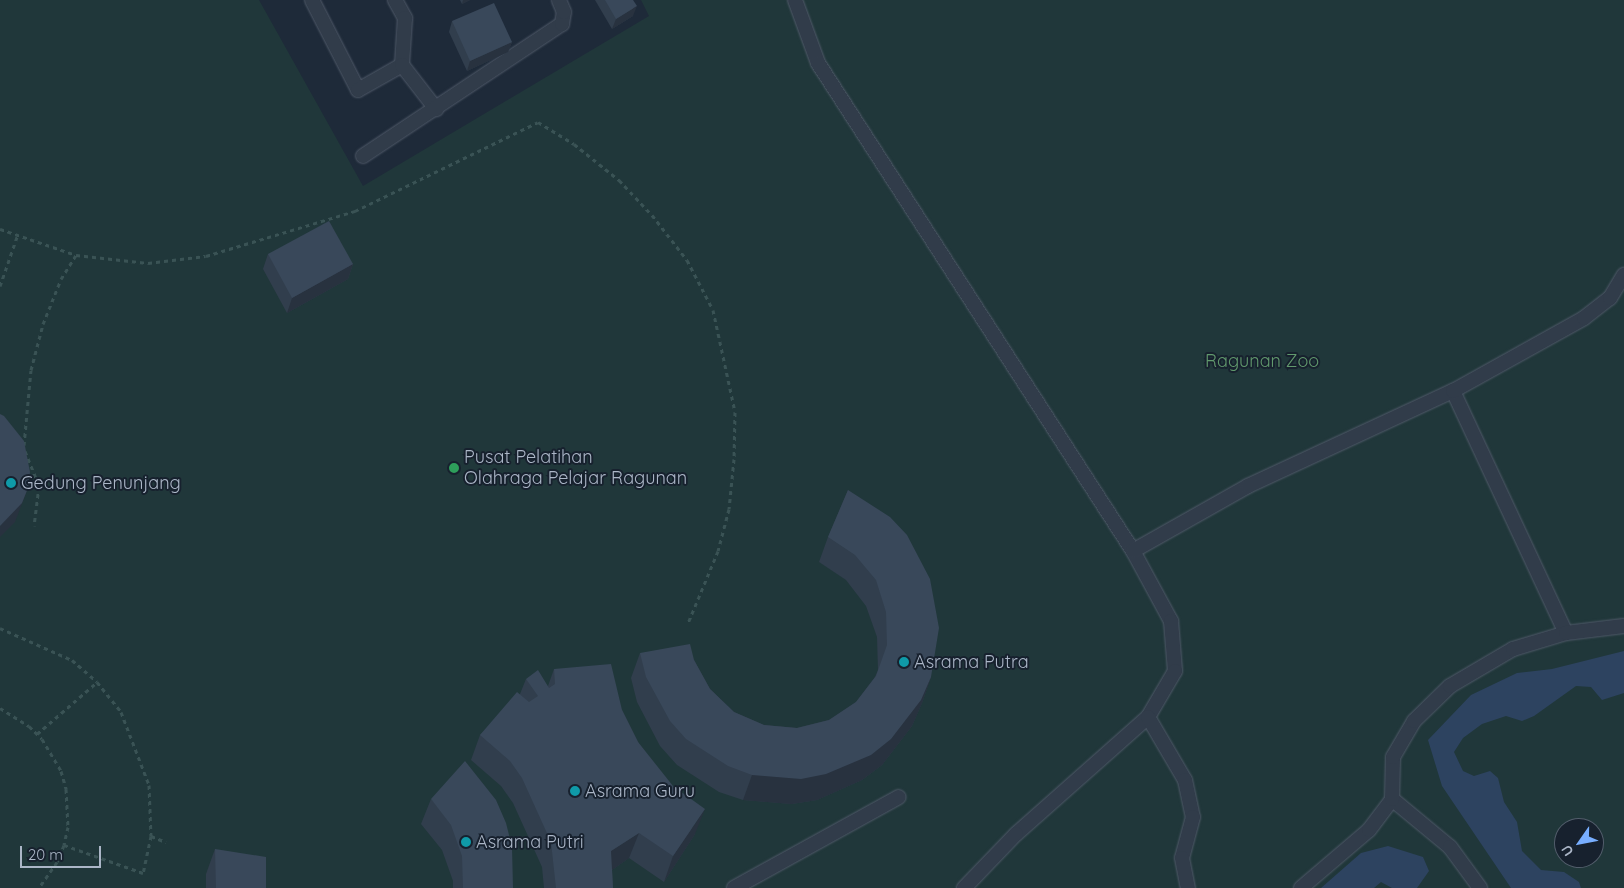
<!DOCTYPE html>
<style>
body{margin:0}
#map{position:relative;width:1624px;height:888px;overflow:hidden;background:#1e2a39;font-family:Quicksand,sans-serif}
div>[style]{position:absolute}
.green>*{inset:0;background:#20373a}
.water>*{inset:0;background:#2d4360}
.path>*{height:3px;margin-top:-1.5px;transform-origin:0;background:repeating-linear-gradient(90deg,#3a5355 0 4px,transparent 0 8px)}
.roads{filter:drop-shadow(0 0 1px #4f5968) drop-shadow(0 0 1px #4f5968)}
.lane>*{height:14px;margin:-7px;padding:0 7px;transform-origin:7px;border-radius:7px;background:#313c4a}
.wall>*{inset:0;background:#313e4d}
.shaded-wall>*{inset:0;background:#28323f}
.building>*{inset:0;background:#39485a}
.dots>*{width:14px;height:14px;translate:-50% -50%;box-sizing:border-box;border:2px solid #17212e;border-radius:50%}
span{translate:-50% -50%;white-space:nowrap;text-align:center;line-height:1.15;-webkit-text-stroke:4px #17212e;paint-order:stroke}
.park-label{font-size:18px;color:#61996d}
.poi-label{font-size:18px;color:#abb6c7}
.left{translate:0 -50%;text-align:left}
.north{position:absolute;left:1554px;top:818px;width:50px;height:50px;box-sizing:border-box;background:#17212e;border:1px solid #525d6b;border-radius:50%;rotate:237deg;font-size:14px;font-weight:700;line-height:20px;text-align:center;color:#abb6c7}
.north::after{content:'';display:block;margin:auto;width:18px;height:22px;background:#78aeff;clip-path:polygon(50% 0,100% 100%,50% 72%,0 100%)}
.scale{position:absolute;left:20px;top:846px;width:81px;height:22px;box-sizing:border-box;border:2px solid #abb6c7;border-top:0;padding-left:6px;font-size:15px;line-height:18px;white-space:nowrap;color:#abb6c7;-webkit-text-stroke:4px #17212e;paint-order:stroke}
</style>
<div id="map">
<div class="green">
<div style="clip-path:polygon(evenodd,0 0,259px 0,363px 186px,649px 16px,641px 0,1624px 0,1624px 888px,0 888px,0 0,1564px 828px,1594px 828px,1594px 858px,1564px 858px,1564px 828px)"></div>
</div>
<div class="water">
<div style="clip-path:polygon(1624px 651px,1624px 693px,1602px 700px,1591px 687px,1576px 686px,1534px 716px,1522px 721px,1506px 716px,1482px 724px,1463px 738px,1454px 752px,1463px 771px,1474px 776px,1490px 771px,1498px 778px,1504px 802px,1517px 822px,1522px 851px,1541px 870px,1564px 872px,1579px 882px,1581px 888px,1511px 888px,1442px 786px,1428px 740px,1471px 695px,1517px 673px,1552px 669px)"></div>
<div style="clip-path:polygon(1388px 846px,1423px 857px,1429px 871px,1417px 888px,1392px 888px,1381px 882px,1374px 888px,1321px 888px,1361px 853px)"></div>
</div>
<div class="path">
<div style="left:0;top:229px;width:80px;rotate:18.9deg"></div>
<div style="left:76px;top:255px;width:72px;rotate:6.3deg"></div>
<div style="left:148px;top:263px;width:58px;rotate:-6.9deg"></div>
<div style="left:206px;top:256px;width:156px;rotate:-16.8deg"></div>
<div style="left:355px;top:211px;width:203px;rotate:-25.9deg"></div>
<div style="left:538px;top:122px;width:42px;rotate:31.4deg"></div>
<div style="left:574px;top:144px;width:58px;rotate:38.7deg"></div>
<div style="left:619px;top:180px;width:48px;rotate:46.7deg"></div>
<div style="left:652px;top:215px;width:57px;rotate:52.1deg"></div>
<div style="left:687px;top:260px;width:56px;rotate:62.5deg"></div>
<div style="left:713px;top:310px;width:104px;rotate:77.8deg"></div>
<div style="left:735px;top:412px;width:47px;rotate:91.2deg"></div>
<div style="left:734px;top:459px;width:50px;rotate:95.7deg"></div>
<div style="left:729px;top:509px;width:43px;rotate:104.7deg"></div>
<div style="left:718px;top:551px;width:78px;rotate:112.6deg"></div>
<div style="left:0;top:286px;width:52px;rotate:-70.9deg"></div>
<div style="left:24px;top:445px;width:75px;rotate:-84.7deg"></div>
<div style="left:31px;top:370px;width:48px;rotate:-75.4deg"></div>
<div style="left:43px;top:324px;width:48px;rotate:-68.2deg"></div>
<div style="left:61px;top:279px;width:28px;rotate:-58deg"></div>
<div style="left:25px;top:451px;width:38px;rotate:68deg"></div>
<div style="left:39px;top:486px;width:40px;rotate:97.1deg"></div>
<div style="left:0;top:628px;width:79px;rotate:24deg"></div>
<div style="left:72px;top:660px;width:33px;rotate:41deg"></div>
<div style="left:97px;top:682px;width:38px;rotate:51deg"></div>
<div style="left:121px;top:712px;width:78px;rotate:69deg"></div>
<div style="left:149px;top:785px;width:51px;rotate:87.8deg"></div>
<div style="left:151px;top:836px;width:38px;rotate:102deg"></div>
<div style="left:143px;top:873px;width:84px;rotate:-160.5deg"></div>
<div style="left:0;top:708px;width:34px;rotate:32deg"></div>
<div style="left:29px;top:726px;width:18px;rotate:45deg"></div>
<div style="left:42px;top:739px;width:37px;rotate:59deg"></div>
<div style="left:61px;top:771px;width:19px;rotate:74deg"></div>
<div style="left:66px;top:789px;width:38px;rotate:87deg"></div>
<div style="left:68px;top:827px;width:18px;rotate:103deg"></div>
<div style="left:64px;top:845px;width:18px;rotate:112deg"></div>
<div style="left:57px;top:862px;width:32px;rotate:125deg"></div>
<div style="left:37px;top:734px;width:79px;rotate:-40.9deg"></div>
<div style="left:151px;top:836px;width:16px;rotate:22deg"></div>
</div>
<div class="roads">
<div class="lane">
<div style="left:312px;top:0;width:101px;rotate:62.9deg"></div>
<div style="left:358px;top:90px;width:51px;rotate:-29.6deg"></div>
<div style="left:395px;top:0;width:21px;rotate:61deg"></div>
<div style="left:405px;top:18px;width:47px;rotate:93.7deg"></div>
<div style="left:402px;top:65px;width:56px;rotate:52.3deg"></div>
<div style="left:795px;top:0;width:67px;rotate:69.9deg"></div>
<div style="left:818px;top:63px;width:581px;rotate:57.16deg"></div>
<div style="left:1133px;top:551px;width:80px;rotate:61.5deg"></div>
<div style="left:1171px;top:621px;width:50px;rotate:85.4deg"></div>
<div style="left:1175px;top:671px;width:53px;rotate:120.4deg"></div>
<div style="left:1148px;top:717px;width:176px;rotate:138.4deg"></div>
<div style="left:1016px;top:834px;width:75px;rotate:133.9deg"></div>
<div style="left:363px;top:156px;width:239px;rotate:-33.6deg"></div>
<div style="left:562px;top:24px;width:12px;rotate:-81deg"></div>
<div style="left:564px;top:12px;width:13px;rotate:-113deg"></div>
<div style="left:1453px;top:391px;width:267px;rotate:65deg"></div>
<div style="left:1133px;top:551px;width:132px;rotate:-29.5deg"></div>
<div style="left:1248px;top:486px;width:226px;rotate:-24.9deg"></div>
<div style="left:1453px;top:391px;width:150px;rotate:-29.1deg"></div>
<div style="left:1584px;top:318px;width:33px;rotate:-38deg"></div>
<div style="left:1610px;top:298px;width:27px;rotate:-59deg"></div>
<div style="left:1148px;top:717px;width:73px;rotate:59.6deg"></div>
<div style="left:1185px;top:780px;width:38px;rotate:78deg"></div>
<div style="left:1193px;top:817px;width:42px;rotate:105deg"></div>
<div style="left:1182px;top:858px;width:31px;rotate:79deg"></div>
<div style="left:1392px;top:799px;width:75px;rotate:39.6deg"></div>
<div style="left:1450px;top:847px;width:51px;rotate:53.8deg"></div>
<div style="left:734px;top:888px;width:188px;rotate:-28.9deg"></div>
<div style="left:1301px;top:888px;width:89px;rotate:-40.5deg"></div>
<div style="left:1369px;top:830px;width:39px;rotate:-53deg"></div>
<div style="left:1392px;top:799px;width:42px;rotate:-88.6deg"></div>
<div style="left:1393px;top:757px;width:42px;rotate:-59.7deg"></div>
<div style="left:1414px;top:721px;width:50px;rotate:-44.2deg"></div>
<div style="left:1450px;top:686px;width:73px;rotate:-30.4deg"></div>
<div style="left:1513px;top:649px;width:55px;rotate:-16.8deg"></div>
<div style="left:1566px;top:633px;width:58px;rotate:-6.9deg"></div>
</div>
</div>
<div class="wall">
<div style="clip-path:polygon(460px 0,470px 0,462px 4px)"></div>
<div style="clip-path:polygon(595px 0,633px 0,633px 16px,612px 29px)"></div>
<div style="clip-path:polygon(452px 21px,512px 42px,508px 52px,467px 71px,449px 32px)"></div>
<div style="clip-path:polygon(268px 254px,353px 264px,348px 279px,287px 313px,263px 269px)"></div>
<div style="clip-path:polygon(848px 490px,931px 677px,922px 703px,912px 726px,882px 765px,862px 780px,817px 800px,792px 804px,743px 800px,719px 792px,677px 765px,660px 746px,637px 702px,631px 678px,640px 653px,694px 660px,710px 689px,734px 712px,764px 725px,797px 728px,829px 720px,856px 702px,875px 677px,878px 670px,877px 637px,866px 606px,846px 580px,819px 562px,828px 537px)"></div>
<div style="clip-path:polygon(554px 669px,622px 710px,638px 742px,695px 834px,664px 882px,629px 858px,612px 870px,613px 888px,544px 888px,542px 867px,513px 803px,501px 786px,471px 760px,480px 735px,520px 694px,526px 679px,548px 686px)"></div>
<div style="clip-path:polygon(431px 799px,513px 888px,453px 888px,453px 881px,442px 850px,421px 824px)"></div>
<div style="clip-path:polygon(215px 849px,266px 888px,206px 888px,206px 874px)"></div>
</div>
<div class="shaded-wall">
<div style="clip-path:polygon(463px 0,470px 0,462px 4px)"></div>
<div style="clip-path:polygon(637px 6px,633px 16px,612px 29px,616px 19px)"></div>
<div style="clip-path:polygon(512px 42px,508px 52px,467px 71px,470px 61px)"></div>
<div style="clip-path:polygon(353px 264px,348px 279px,287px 313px,292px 298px)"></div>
<div style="clip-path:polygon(28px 488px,15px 522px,0 537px,0 526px)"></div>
<div style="clip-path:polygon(931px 677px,922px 703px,912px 726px,882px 765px,862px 780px,817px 800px,792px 804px,743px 800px,752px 775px)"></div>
<div style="clip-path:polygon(705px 809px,695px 834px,664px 882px,673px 856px)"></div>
<div style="clip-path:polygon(639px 833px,629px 858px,602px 877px,611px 851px)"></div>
</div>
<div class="building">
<div style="clip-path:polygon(605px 0,633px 0,637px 6px,616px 19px)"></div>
<div style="clip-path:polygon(494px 3px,512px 42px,470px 61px,452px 21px)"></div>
<div style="clip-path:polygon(329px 221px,353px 264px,292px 298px,268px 254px)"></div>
<div style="clip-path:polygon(0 414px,4px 416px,24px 441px,30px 472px,28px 488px,22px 503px,0 526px)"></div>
<div style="clip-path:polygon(848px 490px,890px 517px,907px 535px,930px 579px,939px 628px,931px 677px,921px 700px,891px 739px,871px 755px,826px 774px,801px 779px,752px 775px,728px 766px,686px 739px,670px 721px,646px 677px,640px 653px,690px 644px,694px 660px,710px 689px,734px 712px,764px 725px,797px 728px,829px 720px,856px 702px,876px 676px,887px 645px,886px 612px,876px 580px,855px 555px,828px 537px)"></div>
<div style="clip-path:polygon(611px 664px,622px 710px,638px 742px,673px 786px,705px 809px,673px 856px,639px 833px,611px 851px,613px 888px,556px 888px,551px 842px,522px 778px,510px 761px,480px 735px,517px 692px,529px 702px,538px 696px,526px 679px,538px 670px,549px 688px,555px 684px,554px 669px)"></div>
<div style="clip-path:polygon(465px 761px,496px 800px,506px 823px,512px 847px,513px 888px,463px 888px,462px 856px,451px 825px,431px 799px)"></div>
<div style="clip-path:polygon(215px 849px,266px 857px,266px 888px,216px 888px)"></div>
</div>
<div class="dots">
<div style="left:454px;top:468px;background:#2e9e5b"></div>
<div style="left:11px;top:483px;background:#0f9aa8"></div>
<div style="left:904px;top:662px;background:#0f9aa8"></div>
<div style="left:575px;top:791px;background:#0f9aa8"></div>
<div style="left:466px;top:842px;background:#0f9aa8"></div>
</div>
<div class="park-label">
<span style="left:1262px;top:361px">Ragunan Zoo</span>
</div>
<div class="poi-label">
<span class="left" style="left:464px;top:468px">Pusat Pelatihan<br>Olahraga Pelajar Ragunan</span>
<span class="left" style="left:21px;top:483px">Gedung Penunjang</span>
<span class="left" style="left:914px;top:662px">Asrama Putra</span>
<span class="left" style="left:585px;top:791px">Asrama Guru</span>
<span class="left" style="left:476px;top:842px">Asrama Putri</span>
</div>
<div class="north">U</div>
<div class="scale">20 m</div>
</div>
